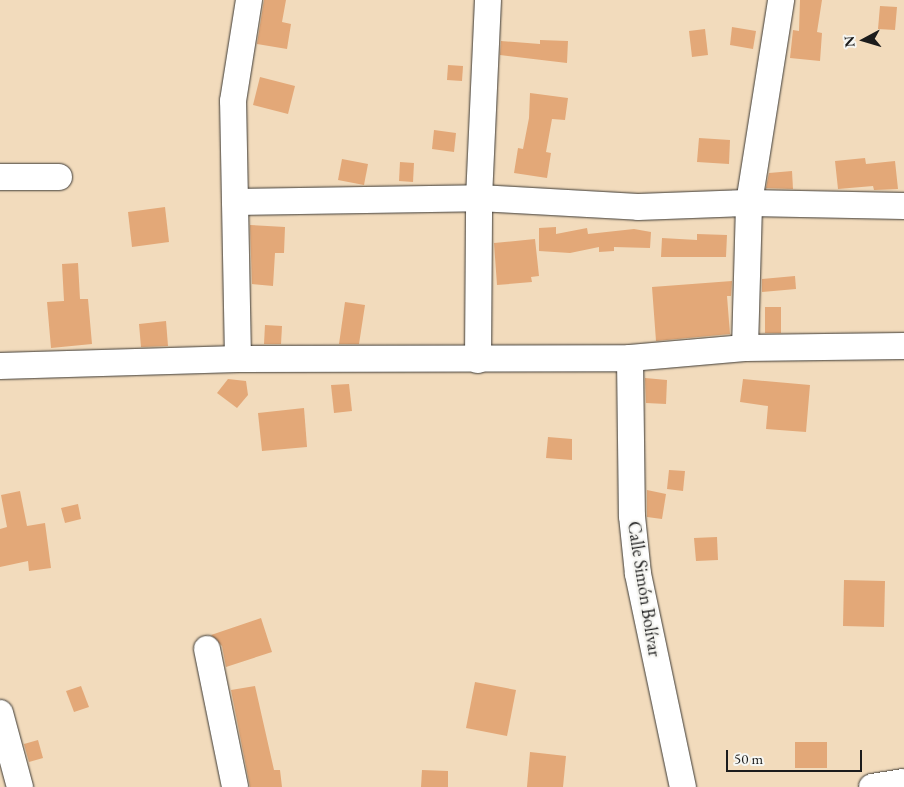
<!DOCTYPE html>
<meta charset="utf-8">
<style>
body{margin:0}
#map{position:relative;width:904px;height:787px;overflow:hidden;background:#f2dbbc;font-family:"EB Garamond",serif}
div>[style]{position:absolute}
.building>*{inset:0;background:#e3a878}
.roads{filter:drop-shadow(0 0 1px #3c3934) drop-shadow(0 0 1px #3c3934)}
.minor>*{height:26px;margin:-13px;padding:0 13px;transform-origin:13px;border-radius:13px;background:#fff}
span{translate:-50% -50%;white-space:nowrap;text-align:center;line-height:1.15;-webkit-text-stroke:4.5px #f6f6f2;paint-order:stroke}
.street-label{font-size:18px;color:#1c1c1c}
.north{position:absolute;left:839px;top:15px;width:50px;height:50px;-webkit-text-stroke:4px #f6f6f2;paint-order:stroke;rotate:264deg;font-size:14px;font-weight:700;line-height:20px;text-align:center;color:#1c1c1c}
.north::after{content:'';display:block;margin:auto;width:18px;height:22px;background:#1c1c1c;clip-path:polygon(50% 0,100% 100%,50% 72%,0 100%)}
.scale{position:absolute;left:726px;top:750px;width:136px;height:22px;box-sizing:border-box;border:2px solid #1c1c1c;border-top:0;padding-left:6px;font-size:15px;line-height:18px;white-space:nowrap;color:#1c1c1c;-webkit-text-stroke:4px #f6f6f2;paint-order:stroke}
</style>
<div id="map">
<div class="building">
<div style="clip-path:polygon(264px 0,286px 0,282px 22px,291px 24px,287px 49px,257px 44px)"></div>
<div style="clip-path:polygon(800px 0,822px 0,817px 32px,822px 33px,820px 61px,790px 58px,793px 30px,799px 31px)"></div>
<div style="clip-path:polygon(880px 6px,897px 7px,895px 30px,878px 29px)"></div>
<div style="clip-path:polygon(732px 27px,756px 31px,753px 49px,730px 45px)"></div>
<div style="clip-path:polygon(705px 29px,708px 55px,692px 57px,689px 31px)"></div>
<div style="clip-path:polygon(540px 40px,568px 41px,567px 63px,500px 55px,501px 41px,540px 44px)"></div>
<div style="clip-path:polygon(448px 65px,463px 66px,462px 81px,447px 80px)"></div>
<div style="clip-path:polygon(260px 77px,295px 86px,288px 114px,253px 105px)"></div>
<div style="clip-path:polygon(530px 93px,568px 98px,565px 120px,552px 119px,546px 152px,551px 153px,547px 178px,514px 173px,518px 148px,523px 149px,529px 118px)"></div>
<div style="clip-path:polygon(434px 130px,456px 133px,454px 152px,432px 149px)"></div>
<div style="clip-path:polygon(699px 138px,730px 140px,729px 164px,697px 162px)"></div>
<div style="clip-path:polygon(865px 158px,866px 164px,895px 161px,898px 189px,874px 190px,873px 186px,838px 189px,835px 161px)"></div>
<div style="clip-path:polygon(342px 159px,368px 164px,364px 185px,338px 180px)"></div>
<div style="clip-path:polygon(400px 162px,414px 163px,413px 182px,399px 181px)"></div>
<div style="clip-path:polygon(792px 171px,793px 189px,766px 188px,769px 173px)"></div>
<div style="clip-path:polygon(165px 207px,169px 242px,132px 247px,128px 212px)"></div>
<div style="clip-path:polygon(250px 225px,285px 227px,284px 253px,275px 253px,273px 286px,252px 284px)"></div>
<div style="clip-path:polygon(556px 227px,556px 234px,587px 228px,588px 234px,634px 229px,651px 232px,650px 248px,614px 247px,614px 251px,599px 252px,599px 247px,570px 253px,539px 251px,539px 228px)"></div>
<div style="clip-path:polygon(697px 234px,727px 235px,726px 257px,661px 257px,662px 238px,697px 240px)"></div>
<div style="clip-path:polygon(535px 239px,539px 276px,531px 277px,532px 282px,497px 285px,494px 243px)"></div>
<div style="clip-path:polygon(78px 263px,80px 299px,88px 299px,92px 344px,51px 348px,47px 302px,64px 301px,62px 264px)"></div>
<div style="clip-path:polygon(795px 276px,796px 289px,762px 292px,762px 279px)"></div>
<div style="clip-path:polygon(732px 281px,731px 296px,727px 296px,730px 334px,656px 341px,652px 287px)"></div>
<div style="clip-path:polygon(345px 302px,365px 305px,359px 344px,339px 344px)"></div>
<div style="clip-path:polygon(765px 307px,781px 307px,781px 333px,765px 333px)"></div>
<div style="clip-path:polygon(166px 321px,168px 346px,141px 347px,139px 324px)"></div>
<div style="clip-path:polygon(265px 325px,282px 326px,281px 344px,264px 344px)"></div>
<div style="clip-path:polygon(645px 378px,667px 380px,666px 404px,646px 403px)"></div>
<div style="clip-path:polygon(228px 379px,246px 381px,248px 395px,237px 408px,217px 393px)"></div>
<div style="clip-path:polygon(743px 379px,810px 385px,806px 432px,766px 429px,768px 406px,740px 402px)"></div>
<div style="clip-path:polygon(349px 384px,352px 411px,334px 413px,331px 385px)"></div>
<div style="clip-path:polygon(304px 408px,307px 447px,262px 451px,258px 413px)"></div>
<div style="clip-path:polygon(548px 437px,572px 439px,572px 460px,546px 458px)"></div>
<div style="clip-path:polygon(669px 470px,685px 471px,683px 491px,667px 489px)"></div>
<div style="clip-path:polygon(647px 490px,666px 494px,662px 519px,647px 517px)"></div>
<div style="clip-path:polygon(20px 491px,27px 526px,45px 523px,51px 568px,29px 571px,28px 561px,0 567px,0 529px,7px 527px,1px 495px)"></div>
<div style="clip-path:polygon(78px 504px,81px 519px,65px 523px,61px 508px)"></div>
<div style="clip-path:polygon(717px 537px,718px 560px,696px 561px,694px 538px)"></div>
<div style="clip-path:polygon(844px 580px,885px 581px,884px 627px,843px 626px)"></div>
<div style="clip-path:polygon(261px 618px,272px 652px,226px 667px,222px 646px,211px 635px)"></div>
<div style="clip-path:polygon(475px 682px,516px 690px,507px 736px,466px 728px)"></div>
<div style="clip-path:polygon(81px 686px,89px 707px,74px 712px,66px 691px)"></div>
<div style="clip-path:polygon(255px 686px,274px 770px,280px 770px,282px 787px,250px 787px,231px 690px)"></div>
<div style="clip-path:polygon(38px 740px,43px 758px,29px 762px,24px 744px)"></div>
<div style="clip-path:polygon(795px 742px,827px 742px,827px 768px,795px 768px)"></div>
<div style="clip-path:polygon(530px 752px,566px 756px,563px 787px,527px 787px)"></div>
<div style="clip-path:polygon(422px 770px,448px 771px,448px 787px,421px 787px)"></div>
</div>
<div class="roads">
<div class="minor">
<div style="left:0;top:177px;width:59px"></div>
<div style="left:235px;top:202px;width:244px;rotate:-0.9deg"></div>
<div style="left:479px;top:198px;width:159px;rotate:3.2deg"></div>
<div style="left:638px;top:207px;width:111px;rotate:-2.1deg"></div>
<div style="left:749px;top:203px;width:155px;rotate:1.1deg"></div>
<div style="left:745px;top:348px;width:145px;rotate:-88.4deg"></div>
<div style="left:749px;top:203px;width:206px;rotate:-81deg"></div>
<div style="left:630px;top:358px;width:158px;rotate:89.3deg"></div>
<div style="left:632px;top:516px;width:58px;rotate:84.1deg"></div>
<div style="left:638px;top:574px;width:218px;rotate:78.1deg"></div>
<div style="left:238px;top:359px;width:258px;rotate:-91.1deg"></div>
<div style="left:233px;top:101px;width:102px;rotate:-81deg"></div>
<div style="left:478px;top:360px;width:162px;rotate:-89.6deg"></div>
<div style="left:479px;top:198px;width:198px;rotate:-87.4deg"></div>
<div style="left:0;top:366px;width:238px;rotate:-1.7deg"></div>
<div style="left:238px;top:359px;width:392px;rotate:-0.1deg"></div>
<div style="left:630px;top:358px;width:115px;rotate:-5deg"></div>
<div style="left:745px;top:348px;width:159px;rotate:-0.7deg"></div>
<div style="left:207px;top:649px;width:141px;rotate:78.5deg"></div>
<div style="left:0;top:713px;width:77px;rotate:74.9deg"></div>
<div style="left:872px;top:787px;width:32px;rotate:-9deg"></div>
</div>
</div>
<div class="street-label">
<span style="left:644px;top:589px;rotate:81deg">Calle Simón Bolívar</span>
</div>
<div class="north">N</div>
<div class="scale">50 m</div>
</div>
